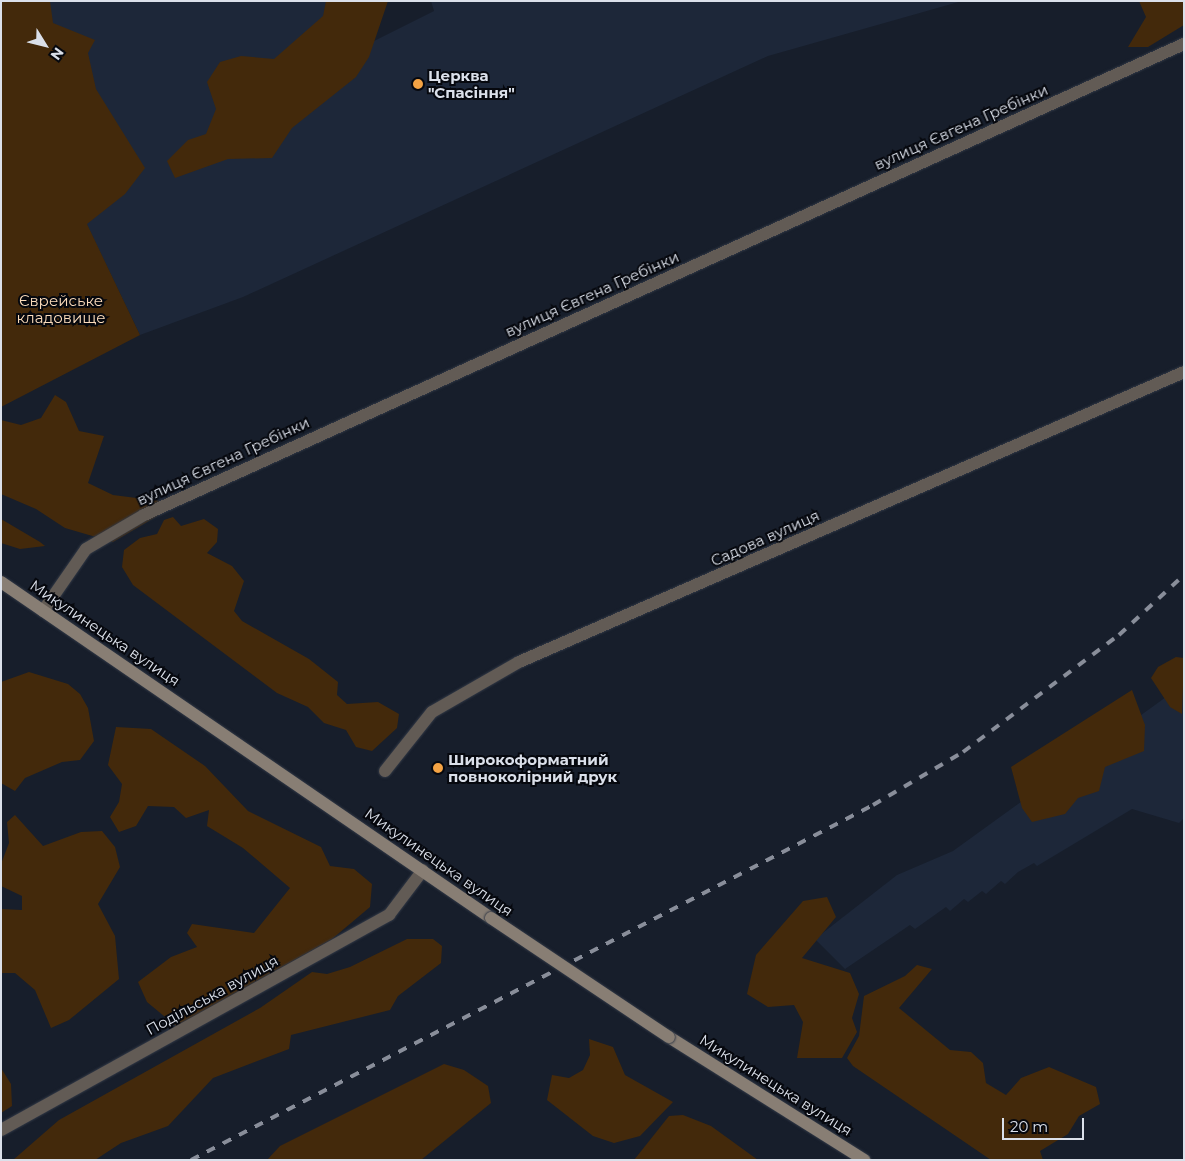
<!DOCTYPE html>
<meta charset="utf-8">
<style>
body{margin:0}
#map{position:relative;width:1185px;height:1161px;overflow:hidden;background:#171e2b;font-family:Montserrat,sans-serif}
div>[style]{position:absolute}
.built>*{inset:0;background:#1d2739}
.green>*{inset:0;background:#43290b}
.roads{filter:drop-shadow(0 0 1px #323946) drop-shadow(0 0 1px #323946)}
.street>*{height:12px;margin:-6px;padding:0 6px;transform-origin:6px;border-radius:6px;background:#625b55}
.secondary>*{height:12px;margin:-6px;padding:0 6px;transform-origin:6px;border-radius:6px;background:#887e74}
.rail>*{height:4px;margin-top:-2px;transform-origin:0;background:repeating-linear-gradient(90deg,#898e9a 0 9px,transparent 0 18px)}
.bridges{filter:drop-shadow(0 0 1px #323946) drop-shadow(0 0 1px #323946)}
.secondary-bridge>*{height:12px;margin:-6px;padding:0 6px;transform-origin:6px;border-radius:6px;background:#887e74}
.dots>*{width:14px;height:14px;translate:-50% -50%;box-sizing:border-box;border:2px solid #06080e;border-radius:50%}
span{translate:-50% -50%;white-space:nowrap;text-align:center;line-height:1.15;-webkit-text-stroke:4px #06080e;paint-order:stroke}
.poi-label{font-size:15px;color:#dbe0ea;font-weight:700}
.left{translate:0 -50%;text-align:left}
.street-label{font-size:15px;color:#dbe0ea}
.park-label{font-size:15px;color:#fdddbc}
.frame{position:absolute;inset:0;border:2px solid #dbe0ea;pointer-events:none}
.north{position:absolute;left:20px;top:20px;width:50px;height:50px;-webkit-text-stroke:4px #06080e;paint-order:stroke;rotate:126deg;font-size:14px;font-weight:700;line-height:20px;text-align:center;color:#dbe0ea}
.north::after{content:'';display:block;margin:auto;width:18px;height:22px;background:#dbe0ea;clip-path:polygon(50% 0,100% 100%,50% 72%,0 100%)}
.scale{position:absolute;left:1002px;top:1118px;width:82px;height:22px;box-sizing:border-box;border:2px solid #dbe0ea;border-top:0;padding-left:6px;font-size:15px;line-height:18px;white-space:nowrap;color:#dbe0ea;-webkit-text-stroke:4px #06080e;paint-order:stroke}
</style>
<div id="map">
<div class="built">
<div style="clip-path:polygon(38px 1px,353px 1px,368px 44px,434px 11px,431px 1px,962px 1px,768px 56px,243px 297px,140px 335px,74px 198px)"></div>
<div style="clip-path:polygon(1184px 684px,1184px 818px,1179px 823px,1132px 809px,1037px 866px,1034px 863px,1018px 872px,1005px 884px,1001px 881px,986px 894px,982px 891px,968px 902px,964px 899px,950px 911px,946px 907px,915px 929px,910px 925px,845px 969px,815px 939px,897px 875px,953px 851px)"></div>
</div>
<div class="green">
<div style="clip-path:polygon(1px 1px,50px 1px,53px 23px,95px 40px,88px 53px,96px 89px,145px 168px,125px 194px,87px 224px,140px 335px,1px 407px)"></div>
<div style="clip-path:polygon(326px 1px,388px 1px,369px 57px,356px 77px,292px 128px,272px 158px,228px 159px,175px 178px,167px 161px,188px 140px,206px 134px,216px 109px,207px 82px,220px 62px,241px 56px,274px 59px,323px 16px)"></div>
<div style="clip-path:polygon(1139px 1px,1184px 1px,1184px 25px,1148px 47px,1128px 47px,1146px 17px)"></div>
<div style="clip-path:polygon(55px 395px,66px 402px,79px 431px,104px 436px,88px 483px,113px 495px,160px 501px,159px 515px,113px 542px,65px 528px,36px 509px,1px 494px,1px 420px,21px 425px,41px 418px)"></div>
<div style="clip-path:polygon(173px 517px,181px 526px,204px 519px,218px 529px,217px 542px,207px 553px,232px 566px,244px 581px,234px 611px,242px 621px,309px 659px,338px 682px,337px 695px,347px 704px,378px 702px,399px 714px,397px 728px,372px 751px,356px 747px,346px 730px,324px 723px,308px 707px,277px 693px,133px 585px,122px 567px,124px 550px,140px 538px,157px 534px,164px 520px)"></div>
<div style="clip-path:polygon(1px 519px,40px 542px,45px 546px,20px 549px,1px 543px)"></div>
<div style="clip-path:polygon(1176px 657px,1184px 658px,1182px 714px,1170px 707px,1151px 678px,1158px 667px)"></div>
<div style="clip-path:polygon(29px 672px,68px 684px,80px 694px,88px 708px,94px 741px,80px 760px,62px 762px,25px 778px,15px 791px,1px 783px,1px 682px)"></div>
<div style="clip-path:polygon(1132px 690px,1145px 725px,1144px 751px,1105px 767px,1099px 791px,1078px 798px,1065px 814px,1032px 822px,1022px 808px,1011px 767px)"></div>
<div style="clip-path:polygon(116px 727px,151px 729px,205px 766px,248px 811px,321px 847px,330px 866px,354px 869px,372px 884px,370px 907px,332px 939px,176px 1026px,147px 1002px,138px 982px,171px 957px,197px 947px,187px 933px,192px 924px,254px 933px,290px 888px,243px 848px,207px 826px,209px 810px,186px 818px,174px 807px,148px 806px,136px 826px,119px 832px,110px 817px,119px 802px,122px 784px,108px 765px)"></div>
<div style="clip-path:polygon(15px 815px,43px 846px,81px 832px,102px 831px,115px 847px,120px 867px,98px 904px,115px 936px,119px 979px,69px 1020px,51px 1028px,35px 990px,15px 973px,1px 973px,1px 909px,22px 910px,22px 896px,1px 886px,1px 864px,9px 843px,7px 822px)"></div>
<div style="clip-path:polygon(827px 897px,836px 917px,802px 958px,850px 973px,859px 994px,852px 1018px,857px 1032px,842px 1058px,797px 1058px,803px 1022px,794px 1005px,768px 1007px,747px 994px,756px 955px,803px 901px)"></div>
<div style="clip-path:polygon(407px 939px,433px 939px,442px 946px,441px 963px,398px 996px,390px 1010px,291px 1035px,289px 1049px,213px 1078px,168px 1126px,121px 1143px,95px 1160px,13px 1160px,59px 1120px,260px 1008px,312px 972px,327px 974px,350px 967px)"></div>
<div style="clip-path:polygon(917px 965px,932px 969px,899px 1008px,950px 1050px,971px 1052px,983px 1063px,986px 1083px,1006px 1095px,1021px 1078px,1049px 1067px,1096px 1087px,1100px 1104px,1079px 1116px,1068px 1134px,1040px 1151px,1043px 1160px,991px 1160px,853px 1066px,847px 1058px,859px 1036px,864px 996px,905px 976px)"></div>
<div style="clip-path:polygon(589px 1039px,613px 1047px,625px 1075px,673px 1102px,640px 1136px,614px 1143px,593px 1136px,547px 1100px,552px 1075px,569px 1078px,583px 1070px,590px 1055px)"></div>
<div style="clip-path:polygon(444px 1064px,464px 1070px,488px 1086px,491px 1103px,421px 1160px,267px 1160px,280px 1146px)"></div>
<div style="clip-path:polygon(1px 1068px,11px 1084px,12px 1106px,1px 1113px)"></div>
<div style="clip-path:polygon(683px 1115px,711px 1126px,758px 1160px,634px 1160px,669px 1116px)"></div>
</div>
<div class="roads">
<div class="street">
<div style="left:43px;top:611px;width:75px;rotate:-55.3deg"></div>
<div style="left:86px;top:549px;width:67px;rotate:-30.4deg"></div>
<div style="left:144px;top:515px;width:1142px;rotate:-24.37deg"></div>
<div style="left:385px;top:771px;width:75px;rotate:-51.5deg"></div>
<div style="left:432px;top:712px;width:100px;rotate:-29.9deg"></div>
<div style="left:519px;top:662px;width:725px;rotate:-23.56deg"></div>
<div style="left:1px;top:1130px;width:444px;rotate:-29deg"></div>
<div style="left:389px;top:915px;width:56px;rotate:-52.9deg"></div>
</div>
<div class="secondary">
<div style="left:1px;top:582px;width:594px;rotate:34.44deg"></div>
<div style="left:669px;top:1037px;width:231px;rotate:32.2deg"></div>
</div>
</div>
<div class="rail">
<div style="left:191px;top:1160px;width:769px;rotate:-27.5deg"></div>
<div style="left:873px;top:805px;width:104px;rotate:-30.5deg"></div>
<div style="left:963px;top:752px;width:195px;rotate:-36.9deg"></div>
<div style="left:1119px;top:635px;width:88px;rotate:-42.7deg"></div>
</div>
<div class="bridges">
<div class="secondary-bridge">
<div style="left:491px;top:918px;width:214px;rotate:33.8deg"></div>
</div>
</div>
<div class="dots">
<div style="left:418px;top:84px;background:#f4a344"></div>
<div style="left:438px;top:768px;background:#f4a344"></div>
</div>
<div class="poi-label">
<span class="left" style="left:428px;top:84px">Церква<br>"Спасіння"</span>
<span class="left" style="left:448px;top:768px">Широкоформатний<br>повноколірний друк</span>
</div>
<div class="street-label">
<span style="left:961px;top:127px;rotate:-24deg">вулиця Євгена Гребінки</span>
<span style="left:592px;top:294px;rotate:-24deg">вулиця Євгена Гребінки</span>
<span style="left:223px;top:461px;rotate:-25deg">вулиця Євгена Гребінки</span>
<span style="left:765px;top:538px;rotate:-24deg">Садова вулиця</span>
<span style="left:105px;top:633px;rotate:34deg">Микулинецька вулиця</span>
<span style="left:439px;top:862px;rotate:35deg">Микулинецька вулиця</span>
<span style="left:212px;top:995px;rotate:-29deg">Подільська вулиця</span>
<span style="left:776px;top:1085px;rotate:32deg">Микулинецька вулиця</span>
</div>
<div class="park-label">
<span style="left:61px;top:309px">Єврейське<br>кладовище</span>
</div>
<div class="frame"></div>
<div class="north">N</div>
<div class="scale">20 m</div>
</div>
